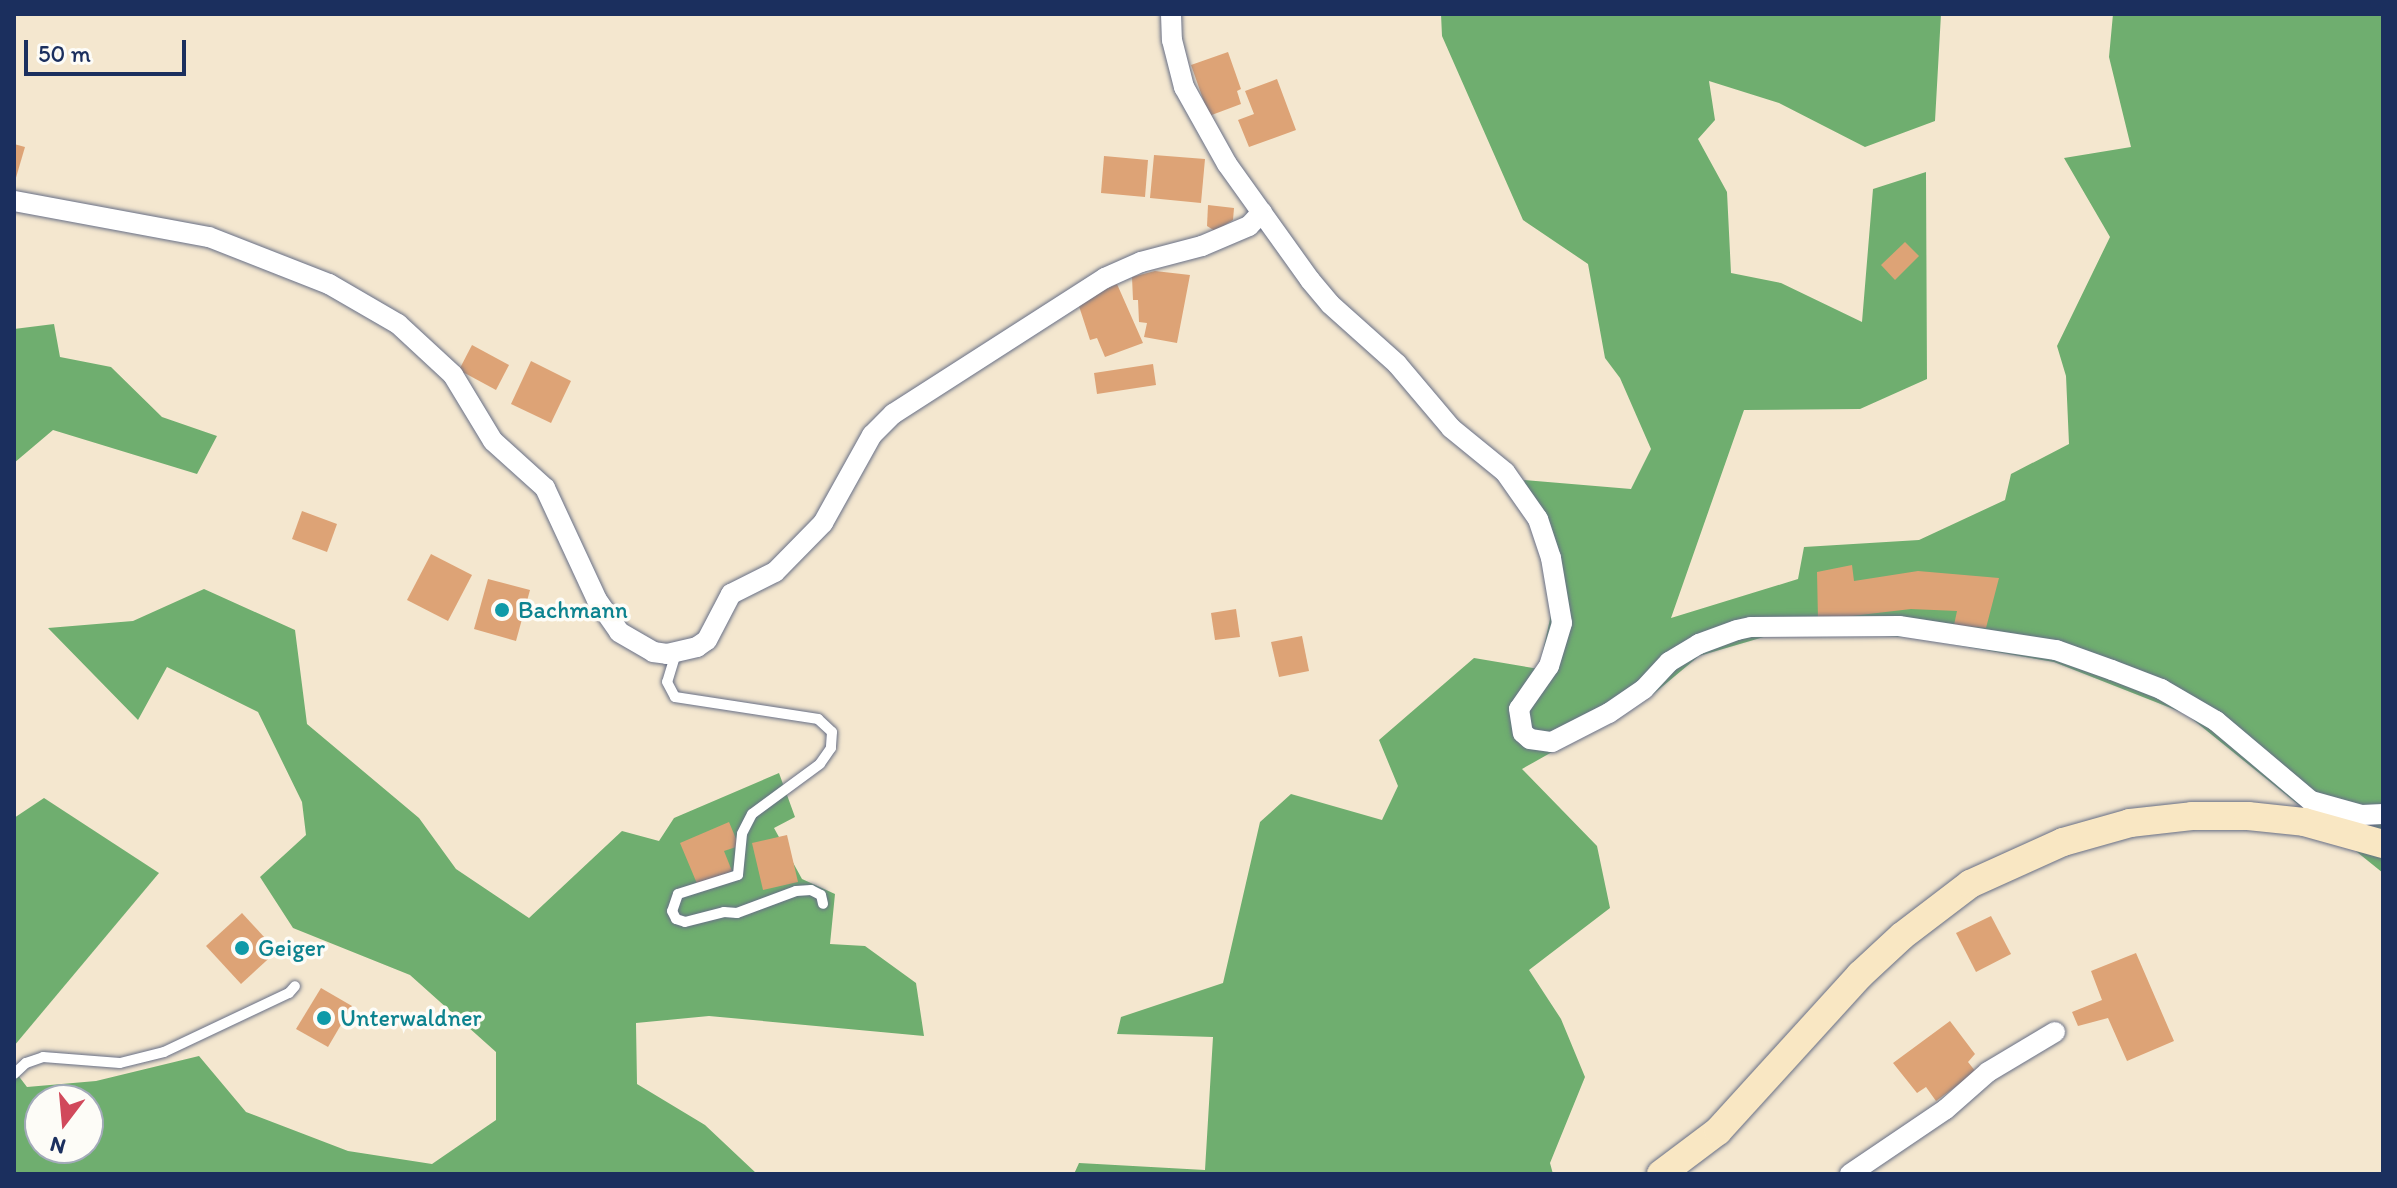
<!DOCTYPE html>
<style>
body{margin:0}
#map{position:relative;width:2397px;height:1188px;overflow:hidden;background:#f4e7cf;font-family:Itim,sans-serif}
div>[style]{position:absolute}
.forest>*{inset:0;background:#6fae6f}
.building>*{inset:0;background:#dda376}
.roads{filter:drop-shadow(0 0 2px #676f86) drop-shadow(0 0 2px #676f86)}
.service>*{height:10px;margin:-5px;padding:0 5px;transform-origin:5px;border-radius:5px;background:#fff}
.minor>*{height:20px;margin:-10px;padding:0 10px;transform-origin:10px;border-radius:10px;background:#fff}
.secondary>*{height:28px;margin:-14px;padding:0 14px;transform-origin:14px;border-radius:14px;background:#f9e7c3}
.dots>*{width:22px;height:22px;translate:-50% -50%;box-sizing:border-box;border:4px solid #fdfcf7;border-radius:50%}
span{translate:-50% -50%;white-space:nowrap;text-align:center;line-height:1.15;-webkit-text-stroke:7px #fdfcf7;paint-order:stroke}
.culture-label{font-size:24px;color:#0d838f}
.left{translate:0 -50%;text-align:left}
.frame{position:absolute;inset:0;border:16px solid #1b2f5e;pointer-events:none}
.north{position:absolute;left:24px;top:1084px;width:80px;height:80px;box-sizing:border-box;background:#fdfcf7;border:2px solid #a3aaba;border-radius:50%;rotate:196deg;font-size:22px;font-weight:700;line-height:32px;text-align:center;color:#1b2f5e}
.north::after{content:'';display:block;margin:auto;width:28px;height:36px;background:#d1495b;clip-path:polygon(50% 0,100% 100%,50% 72%,0 100%)}
.scale{position:absolute;left:24px;top:40px;width:162px;height:36px;box-sizing:border-box;border:4px solid #1b2f5e;border-top:0;padding-left:10px;font-size:24px;line-height:28px;white-space:nowrap;color:#1b2f5e;-webkit-text-stroke:6px #fdfcf7;paint-order:stroke}
</style>
<div id="map">
<div class="forest">
<div style="clip-path:polygon(1441px 14px,1941px 14px,1935px 121px,1865px 147px,1779px 103px,1709px 81px,1715px 120px,1698px 139px,1727px 192px,1731px 273px,1781px 283px,1862px 322px,1873px 189px,1926px 172px,1927px 379px,1860px 409px,1744px 410px,1671px 618px,1798px 579px,1804px 547px,1919px 540px,2005px 500px,2011px 474px,2069px 444px,2066px 376px,2057px 346px,2110px 237px,2064px 158px,2131px 147px,2109px 57px,2113px 14px,2383px 14px,2383px 873px,2186px 714px,2054px 662px,1910px 637px,1781px 632px,1699px 656px,1651px 696px,1522px 769px,1597px 846px,1610px 908px,1529px 970px,1561px 1019px,1585px 1077px,1550px 1163px,1553px 1174px,1074px 1174px,1079px 1163px,1205px 1170px,1213px 1037px,1117px 1034px,1121px 1017px,1223px 983px,1260px 822px,1291px 794px,1382px 820px,1398px 786px,1379px 740px,1474px 658px,1539px 669px,1552px 610px,1538px 530px,1524px 480px,1631px 489px,1651px 449px,1620px 378px,1605px 358px,1588px 264px,1523px 220px,1442px 36px)"></div>
<div style="clip-path:polygon(54px 324px,60px 357px,111px 367px,162px 417px,217px 436px,197px 474px,53px 430px,14px 463px,14px 329px)"></div>
<div style="clip-path:polygon(evenodd,204px 589px,295px 630px,307px 724px,419px 818px,456px 869px,529px 918px,622px 831px,659px 841px,674px 818px,779px 773px,795px 817px,774px 828px,802px 879px,835px 894px,830px 944px,865px 946px,916px 983px,924px 1036px,709px 1016px,636px 1023px,637px 1084px,705px 1125px,757px 1174px,14px 1174px,14px 1070px,27px 1087px,96px 1081px,199px 1056px,246px 1112px,348px 1151px,432px 1164px,496px 1120px,496px 1052px,410px 975px,293px 928px,260px 877px,306px 835px,302px 802px,258px 712px,167px 667px,138px 720px,48px 628px,133px 621px,204px 589px,40px 1100px,88px 1100px,88px 1148px,40px 1148px,40px 1100px)"></div>
<div style="clip-path:polygon(44px 798px,159px 873px,14px 1046px,14px 818px)"></div>
</div>
<div class="building">
<div style="clip-path:polygon(1228px 52px,1241px 89px,1237px 91px,1241px 104px,1209px 116px,1191px 65px)"></div>
<div style="clip-path:polygon(1277px 79px,1296px 130px,1249px 147px,1238px 120px,1254px 114px,1245px 91px)"></div>
<div style="clip-path:polygon(14px 144px,25px 147px,15px 181px,14px 181px)"></div>
<div style="clip-path:polygon(1154px 155px,1205px 159px,1201px 203px,1150px 198px)"></div>
<div style="clip-path:polygon(1104px 156px,1148px 160px,1145px 197px,1101px 193px)"></div>
<div style="clip-path:polygon(1208px 205px,1234px 208px,1233px 220px,1215px 231px,1207px 226px)"></div>
<div style="clip-path:polygon(1905px 242px,1919px 256px,1895px 280px,1881px 265px)"></div>
<div style="clip-path:polygon(1155px 271px,1190px 275px,1177px 343px,1144px 337px,1147px 323px,1139px 322px,1138px 300px,1133px 300px,1132px 277px)"></div>
<div style="clip-path:polygon(1117px 284px,1143px 343px,1105px 357px,1097px 338px,1090px 340px,1078px 303px)"></div>
<div style="clip-path:polygon(472px 345px,509px 365px,496px 390px,459px 370px)"></div>
<div style="clip-path:polygon(531px 361px,571px 381px,551px 423px,511px 404px)"></div>
<div style="clip-path:polygon(1153px 364px,1156px 385px,1097px 394px,1094px 373px)"></div>
<div style="clip-path:polygon(302px 511px,337px 524px,327px 552px,292px 539px)"></div>
<div style="clip-path:polygon(431px 554px,472px 575px,448px 621px,407px 600px)"></div>
<div style="clip-path:polygon(1852px 565px,1854px 581px,1918px 571px,1999px 578px,1986px 628px,1954px 625px,1957px 611px,1911px 609px,1818px 620px,1817px 572px)"></div>
<div style="clip-path:polygon(488px 579px,530px 590px,516px 641px,474px 629px)"></div>
<div style="clip-path:polygon(1236px 609px,1240px 637px,1215px 640px,1211px 613px)"></div>
<div style="clip-path:polygon(1302px 636px,1309px 671px,1279px 677px,1271px 642px)"></div>
<div style="clip-path:polygon(729px 822px,739px 846px,724px 851px,732px 871px,698px 886px,680px 843px)"></div>
<div style="clip-path:polygon(787px 835px,798px 882px,763px 890px,752px 843px)"></div>
<div style="clip-path:polygon(242px 913px,277px 951px,241px 984px,206px 946px)"></div>
<div style="clip-path:polygon(1991px 916px,2011px 954px,1976px 972px,1956px 933px)"></div>
<div style="clip-path:polygon(2136px 953px,2174px 1041px,2127px 1061px,2108px 1018px,2078px 1026px,2072px 1012px,2102px 1000px,2091px 971px)"></div>
<div style="clip-path:polygon(321px 988px,352px 1006px,328px 1047px,296px 1029px)"></div>
<div style="clip-path:polygon(1950px 1021px,1975px 1054px,1968px 1062px,1976px 1072px,1936px 1101px,1926px 1087px,1917px 1093px,1893px 1063px)"></div>
</div>
<div class="roads">
<div class="service">
<div style="left:676px;top:653px;width:30px;rotate:107deg"></div>
<div style="left:667px;top:682px;width:17px;rotate:62deg"></div>
<div style="left:675px;top:697px;width:145px;rotate:8.7deg"></div>
<div style="left:818px;top:719px;width:19px;rotate:43deg"></div>
<div style="left:832px;top:732px;width:16px;rotate:94deg"></div>
<div style="left:831px;top:748px;width:19px;rotate:125deg"></div>
<div style="left:820px;top:764px;width:84px;rotate:143.7deg"></div>
<div style="left:752px;top:814px;width:22px;rotate:117deg"></div>
<div style="left:742px;top:834px;width:41px;rotate:95.6deg"></div>
<div style="left:738px;top:875px;width:63px;rotate:162.4deg"></div>
<div style="left:678px;top:894px;width:18px;rotate:109deg"></div>
<div style="left:672px;top:911px;width:9px;rotate:63deg"></div>
<div style="left:676px;top:919px;width:9px;rotate:18deg"></div>
<div style="left:685px;top:922px;width:40px;rotate:-14.4deg"></div>
<div style="left:724px;top:912px;width:13px;rotate:4deg"></div>
<div style="left:737px;top:913px;width:63px;rotate:-20.4deg"></div>
<div style="left:796px;top:891px;width:15px;rotate:-4deg"></div>
<div style="left:811px;top:890px;width:11px;rotate:27deg"></div>
<div style="left:821px;top:895px;width:9px;rotate:77deg"></div>
<div style="left:14px;top:1074px;width:16px;rotate:-43deg"></div>
<div style="left:26px;top:1063px;width:18px;rotate:-19deg"></div>
<div style="left:43px;top:1057px;width:77px;rotate:4.5deg"></div>
<div style="left:120px;top:1063px;width:45px;rotate:-14deg"></div>
<div style="left:164px;top:1052px;width:138px;rotate:-25.3deg"></div>
<div style="left:289px;top:993px;width:9px;rotate:-49deg"></div>
</div>
<div class="minor">
<div style="left:1171px;top:14px;width:26px;rotate:88deg"></div>
<div style="left:1172px;top:40px;width:49px;rotate:75.7deg"></div>
<div style="left:1184px;top:87px;width:88px;rotate:60.8deg"></div>
<div style="left:1227px;top:164px;width:143px;rotate:54.4deg"></div>
<div style="left:1310px;top:280px;width:31px;rotate:50deg"></div>
<div style="left:1330px;top:304px;width:90px;rotate:41.8deg"></div>
<div style="left:1397px;top:364px;width:84px;rotate:49.8deg"></div>
<div style="left:1451px;top:428px;width:70px;rotate:39.2deg"></div>
<div style="left:1505px;top:472px;width:57px;rotate:54.9deg"></div>
<div style="left:1538px;top:519px;width:41px;rotate:71.6deg"></div>
<div style="left:1551px;top:558px;width:66px;rotate:80.4deg"></div>
<div style="left:1562px;top:623px;width:45px;rotate:106.8deg"></div>
<div style="left:1549px;top:666px;width:52px;rotate:124.9deg"></div>
<div style="left:1519px;top:709px;width:24px;rotate:81deg"></div>
<div style="left:1523px;top:733px;width:9px;rotate:41deg"></div>
<div style="left:1530px;top:739px;width:22px;rotate:8deg"></div>
<div style="left:1552px;top:742px;width:64px;rotate:-27deg"></div>
<div style="left:1609px;top:713px;width:42px;rotate:-34.4deg"></div>
<div style="left:1644px;top:689px;width:37px;rotate:-47deg"></div>
<div style="left:1669px;top:662px;width:35px;rotate:-31deg"></div>
<div style="left:1699px;top:644px;width:40px;rotate:-20.2deg"></div>
<div style="left:1737px;top:630px;width:14px;rotate:-12deg"></div>
<div style="left:1751px;top:627px;width:148px;rotate:-0.4deg"></div>
<div style="left:1899px;top:626px;width:159px;rotate:8.7deg"></div>
<div style="left:2056px;top:650px;width:59px;rotate:19.7deg"></div>
<div style="left:2112px;top:670px;width:53px;rotate:21.2deg"></div>
<div style="left:2161px;top:689px;width:64px;rotate:30.2deg"></div>
<div style="left:2216px;top:721px;width:124px;rotate:40.1deg"></div>
<div style="left:2311px;top:801px;width:53px;rotate:15.4deg"></div>
<div style="left:2362px;top:815px;width:21px;rotate:-3deg"></div>
<div style="left:14px;top:201px;width:198px;rotate:10.5deg"></div>
<div style="left:209px;top:237px;width:129px;rotate:21.4deg"></div>
<div style="left:329px;top:284px;width:80px;rotate:30.1deg"></div>
<div style="left:398px;top:324px;width:75px;rotate:42.8deg"></div>
<div style="left:453px;top:375px;width:77px;rotate:58.8deg"></div>
<div style="left:493px;top:441px;width:70px;rotate:42.1deg"></div>
<div style="left:545px;top:488px;width:123px;rotate:65.1deg"></div>
<div style="left:597px;top:600px;width:39px;rotate:55deg"></div>
<div style="left:619px;top:632px;width:39px;rotate:30deg"></div>
<div style="left:653px;top:652px;width:14px;rotate:8deg"></div>
<div style="left:667px;top:654px;width:31px;rotate:-13deg"></div>
<div style="left:697px;top:647px;width:12px;rotate:-35deg"></div>
<div style="left:707px;top:640px;width:52px;rotate:-62.4deg"></div>
<div style="left:731px;top:594px;width:49px;rotate:-26.6deg"></div>
<div style="left:775px;top:572px;width:69px;rotate:-45.6deg"></div>
<div style="left:823px;top:523px;width:101px;rotate:-60.9deg"></div>
<div style="left:872px;top:435px;width:30px;rotate:-45deg"></div>
<div style="left:893px;top:414px;width:252px;rotate:-32.7deg"></div>
<div style="left:1105px;top:278px;width:39px;rotate:-24deg"></div>
<div style="left:1141px;top:262px;width:63px;rotate:-14.7deg"></div>
<div style="left:1202px;top:246px;width:51px;rotate:-23.1deg"></div>
<div style="left:1249px;top:226px;width:19px;rotate:-47deg"></div>
<div style="left:1850px;top:1174px;width:116px;rotate:-34.1deg"></div>
<div style="left:1946px;top:1109px;width:56px;rotate:-41.4deg"></div>
<div style="left:1988px;top:1072px;width:78px;rotate:-30.8deg"></div>
</div>
<div class="secondary">
<div style="left:1661px;top:1174px;width:71px;rotate:-37deg"></div>
<div style="left:1718px;top:1131px;width:211px;rotate:-47.7deg"></div>
<div style="left:1860px;top:975px;width:57px;rotate:-42.9deg"></div>
<div style="left:1902px;top:936px;width:86px;rotate:-37.4deg"></div>
<div style="left:1970px;top:884px;width:102px;rotate:-24.3deg"></div>
<div style="left:2063px;top:842px;width:70px;rotate:-15.8deg"></div>
<div style="left:2130px;top:823px;width:62px;rotate:-6.4deg"></div>
<div style="left:2192px;top:816px;width:56px"></div>
<div style="left:2248px;top:816px;width:56px;rotate:6.1deg"></div>
<div style="left:2304px;top:822px;width:82px;rotate:15.6deg"></div>
</div>
</div>
<div class="dots">
<div style="left:502px;top:610px;background:#0f9aa8"></div>
<div style="left:242px;top:948px;background:#0f9aa8"></div>
<div style="left:324px;top:1018px;background:#0f9aa8"></div>
</div>
<div class="culture-label">
<span class="left" style="left:518px;top:610px">Bachmann</span>
<span class="left" style="left:258px;top:948px">Geiger</span>
<span class="left" style="left:340px;top:1018px">Unterwaldner</span>
</div>
<div class="frame"></div>
<div class="north">N</div>
<div class="scale">50 m</div>
</div>
